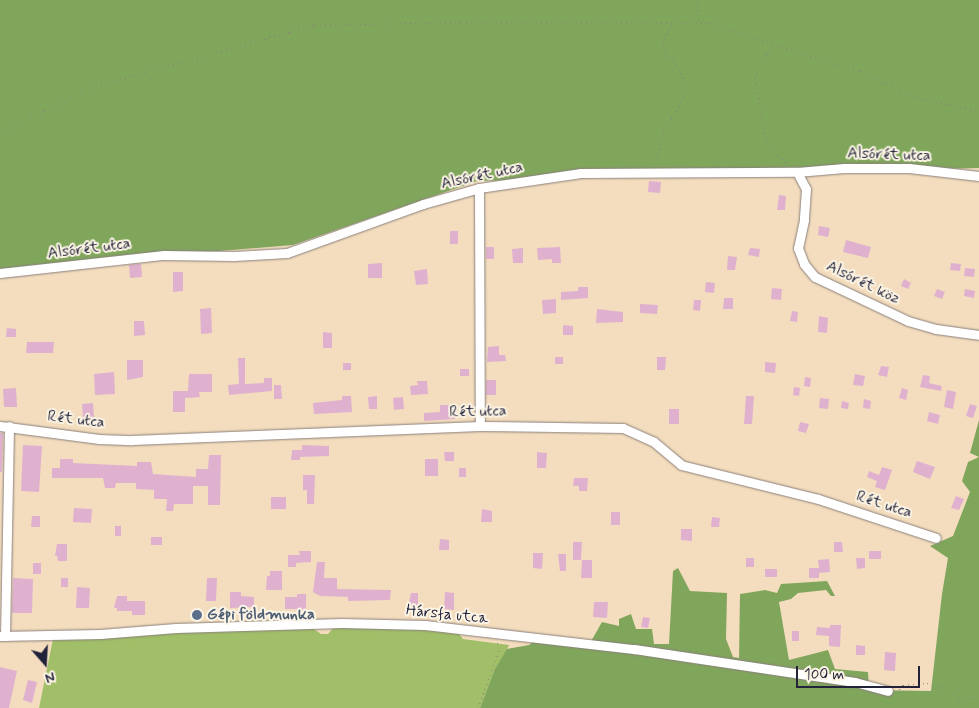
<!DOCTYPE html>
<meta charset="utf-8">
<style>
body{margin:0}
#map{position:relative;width:979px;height:708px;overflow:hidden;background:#f4ddbe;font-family:Mynerve,sans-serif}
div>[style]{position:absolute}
.green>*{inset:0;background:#a0bf68}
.forest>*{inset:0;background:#80a65c}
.building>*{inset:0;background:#dfb1cf}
.path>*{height:1px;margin-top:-0.5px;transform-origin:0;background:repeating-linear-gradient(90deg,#8b807c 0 1px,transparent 0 5px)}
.roads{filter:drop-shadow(0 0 1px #8b807c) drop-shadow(0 0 1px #8b807c)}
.street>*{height:9px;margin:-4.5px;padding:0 4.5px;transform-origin:4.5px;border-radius:4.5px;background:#fff}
.dots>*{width:14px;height:14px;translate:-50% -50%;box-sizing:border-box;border:2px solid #fcf5e5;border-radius:50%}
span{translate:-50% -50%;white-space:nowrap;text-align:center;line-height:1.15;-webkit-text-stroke:4px #fcf5e5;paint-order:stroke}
.street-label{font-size:16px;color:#22223b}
.service-label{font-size:16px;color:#4e5e75;font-weight:700}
.left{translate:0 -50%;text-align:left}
.north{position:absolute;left:20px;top:638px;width:50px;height:50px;-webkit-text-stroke:4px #fcf5e5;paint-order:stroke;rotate:161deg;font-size:14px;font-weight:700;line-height:20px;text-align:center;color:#22223b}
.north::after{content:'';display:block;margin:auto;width:18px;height:22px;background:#22223b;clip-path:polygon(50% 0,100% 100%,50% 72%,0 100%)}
.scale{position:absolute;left:796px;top:666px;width:124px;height:22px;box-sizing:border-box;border:2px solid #22223b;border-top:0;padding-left:6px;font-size:15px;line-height:18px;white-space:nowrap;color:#22223b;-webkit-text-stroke:4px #fcf5e5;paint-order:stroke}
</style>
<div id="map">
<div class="green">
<div style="clip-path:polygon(336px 625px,455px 629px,463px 639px,509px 645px,500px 665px,494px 671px,480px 708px,39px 708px,53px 639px,209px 628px,311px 627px,321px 634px,328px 634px)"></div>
</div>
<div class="forest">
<div style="clip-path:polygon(0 0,979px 0,979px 168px,477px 181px,293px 245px,0 269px)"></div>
<div style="clip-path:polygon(979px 420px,979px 708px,480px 708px,494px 671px,507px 649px,529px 645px,536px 640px,589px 645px,602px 622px,619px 626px,619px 619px,631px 614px,636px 629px,652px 629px,654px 644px,669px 644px,673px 571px,678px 568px,690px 591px,727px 593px,726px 639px,733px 657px,739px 658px,740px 594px,765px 590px,777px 593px,781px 584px,827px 581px,835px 596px,831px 596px,826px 590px,798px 593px,791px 599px,779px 602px,789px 660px,828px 650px,835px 669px,868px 672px,869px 690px,931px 691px,942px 594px,948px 558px,930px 546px,953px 536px,970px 492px,962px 481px,968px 462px,979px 457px,970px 453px)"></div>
</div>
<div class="building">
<div style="clip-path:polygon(649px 181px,661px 182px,660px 193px,648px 192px)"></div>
<div style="clip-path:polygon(779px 195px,786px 196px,785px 210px,777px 210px)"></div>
<div style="clip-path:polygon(819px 226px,830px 228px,828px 237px,818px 235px)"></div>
<div style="clip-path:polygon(450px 231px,458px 231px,458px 244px,450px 244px)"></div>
<div style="clip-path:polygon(846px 240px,871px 247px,868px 258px,843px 252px)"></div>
<div style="clip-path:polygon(486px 247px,494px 247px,494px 259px,486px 259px)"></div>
<div style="clip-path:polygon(560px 247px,561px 263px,552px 263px,552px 259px,538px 260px,537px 248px)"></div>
<div style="clip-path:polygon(523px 248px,523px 263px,513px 263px,512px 249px)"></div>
<div style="clip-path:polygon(750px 248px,760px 249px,759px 257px,748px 255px)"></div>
<div style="clip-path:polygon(728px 256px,737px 257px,735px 270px,727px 270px)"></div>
<div style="clip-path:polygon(382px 263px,382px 278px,368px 278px,368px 264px)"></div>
<div style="clip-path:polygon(951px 263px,961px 264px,960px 271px,950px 270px)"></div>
<div style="clip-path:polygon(141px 264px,142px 277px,130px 278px,129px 265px)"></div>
<div style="clip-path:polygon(965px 268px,975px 269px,974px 277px,964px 276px)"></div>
<div style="clip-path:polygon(427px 269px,428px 284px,416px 285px,414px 271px)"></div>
<div style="clip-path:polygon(173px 272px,183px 272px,183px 291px,173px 292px)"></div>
<div style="clip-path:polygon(904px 279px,911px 283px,908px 289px,901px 286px)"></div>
<div style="clip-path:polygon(706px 282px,715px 283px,714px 293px,705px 292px)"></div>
<div style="clip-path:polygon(578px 287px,588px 287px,588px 298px,561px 300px,561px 292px,578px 291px)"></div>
<div style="clip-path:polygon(772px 288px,782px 289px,781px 300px,771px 299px)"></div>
<div style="clip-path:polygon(937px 289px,945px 292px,942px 299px,934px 296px)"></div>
<div style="clip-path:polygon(965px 289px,975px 291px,974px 298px,964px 296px)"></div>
<div style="clip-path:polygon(724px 298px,733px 298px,733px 309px,723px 309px)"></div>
<div style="clip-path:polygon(556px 299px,556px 313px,543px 314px,542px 300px)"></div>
<div style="clip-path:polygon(694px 300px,701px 300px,700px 311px,693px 310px)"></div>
<div style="clip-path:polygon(640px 304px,658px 305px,657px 314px,640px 313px)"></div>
<div style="clip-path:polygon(211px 308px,212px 333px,201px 334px,200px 309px)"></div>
<div style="clip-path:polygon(597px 309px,623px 312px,623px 322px,596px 323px)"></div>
<div style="clip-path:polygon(792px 311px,798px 312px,797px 322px,790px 321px)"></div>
<div style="clip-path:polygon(819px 316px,828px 318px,827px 333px,818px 332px)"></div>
<div style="clip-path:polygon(134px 321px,144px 321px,145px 335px,134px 336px)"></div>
<div style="clip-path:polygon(563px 325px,573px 326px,573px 335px,563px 335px)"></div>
<div style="clip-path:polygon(7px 328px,16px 329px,16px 337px,6px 337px)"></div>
<div style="clip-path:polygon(323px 332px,332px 333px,332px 348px,323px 348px)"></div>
<div style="clip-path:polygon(27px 342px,54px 342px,53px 353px,26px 353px)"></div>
<div style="clip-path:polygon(499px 346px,499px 355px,505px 355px,506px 361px,487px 362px,488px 347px)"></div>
<div style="clip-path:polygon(555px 357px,563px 357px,563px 364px,555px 364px)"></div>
<div style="clip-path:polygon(657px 357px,666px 357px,665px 370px,657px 370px)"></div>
<div style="clip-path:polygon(238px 358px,245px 358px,245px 384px,264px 383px,264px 378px,272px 378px,272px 391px,229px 395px,228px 385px,239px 384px)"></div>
<div style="clip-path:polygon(127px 360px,143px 360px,143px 377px,127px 380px)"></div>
<div style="clip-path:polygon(765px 362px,776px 363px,775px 373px,765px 372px)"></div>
<div style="clip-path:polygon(343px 363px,351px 363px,351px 370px,343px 370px)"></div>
<div style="clip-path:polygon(881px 366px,889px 367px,887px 377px,878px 375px)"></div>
<div style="clip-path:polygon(460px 369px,469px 369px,469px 376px,460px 376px)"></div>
<div style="clip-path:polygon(114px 372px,115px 394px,95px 395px,94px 374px)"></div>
<div style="clip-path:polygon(189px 374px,212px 374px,212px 392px,199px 392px,200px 397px,185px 398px,185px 412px,173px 412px,173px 391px,188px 391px)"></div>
<div style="clip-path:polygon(855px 374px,865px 376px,863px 386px,853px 385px)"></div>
<div style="clip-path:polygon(923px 375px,930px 376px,929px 383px,942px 386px,941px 391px,920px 387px)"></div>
<div style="clip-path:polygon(805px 377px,811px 378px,810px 387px,804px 386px)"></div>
<div style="clip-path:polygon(486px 380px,496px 380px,496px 395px,486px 395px)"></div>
<div style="clip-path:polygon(417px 381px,427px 381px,428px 394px,411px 395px,410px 386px,418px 385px)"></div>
<div style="clip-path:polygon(274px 385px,281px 385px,282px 399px,274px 399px)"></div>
<div style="clip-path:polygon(794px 387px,800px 388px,799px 396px,793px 395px)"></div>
<div style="clip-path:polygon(16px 388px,17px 407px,4px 407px,3px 389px)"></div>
<div style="clip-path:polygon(902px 388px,908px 390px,906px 400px,899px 398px)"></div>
<div style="clip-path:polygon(947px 390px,956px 392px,953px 409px,944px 407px)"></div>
<div style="clip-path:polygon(342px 396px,351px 396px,352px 412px,314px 414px,313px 403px,342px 400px)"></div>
<div style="clip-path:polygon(377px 396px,377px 409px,369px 409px,368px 397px)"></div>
<div style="clip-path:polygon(746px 396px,754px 396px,752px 424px,744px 424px)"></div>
<div style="clip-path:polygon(403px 397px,404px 409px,394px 410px,393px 398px)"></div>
<div style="clip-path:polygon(820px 398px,829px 399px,828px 409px,819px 408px)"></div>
<div style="clip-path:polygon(864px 399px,871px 401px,870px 409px,863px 408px)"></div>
<div style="clip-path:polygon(842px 401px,849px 403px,848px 409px,841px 408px)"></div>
<div style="clip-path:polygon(93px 403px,94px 417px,83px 418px,82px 404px)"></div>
<div style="clip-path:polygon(970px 404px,977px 406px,973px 418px,966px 416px)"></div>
<div style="clip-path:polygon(440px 405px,449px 405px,449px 412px,454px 411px,455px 419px,424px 421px,424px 413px,440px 412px)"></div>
<div style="clip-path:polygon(669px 409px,679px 409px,679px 424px,669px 424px)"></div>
<div style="clip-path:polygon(929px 412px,940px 415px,938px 424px,927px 421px)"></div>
<div style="clip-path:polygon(800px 422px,809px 424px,806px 433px,798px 431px)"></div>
<div style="clip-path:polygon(0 433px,3px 433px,2px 472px,0 472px)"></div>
<div style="clip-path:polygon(23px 445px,42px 446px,39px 492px,21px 491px)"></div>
<div style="clip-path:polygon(302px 445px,329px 446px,329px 456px,300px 457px,300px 460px,291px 460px,292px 450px,302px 450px)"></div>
<div style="clip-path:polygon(444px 452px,454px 452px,454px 461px,445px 461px)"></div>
<div style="clip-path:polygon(537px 452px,547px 453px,546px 468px,537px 468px)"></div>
<div style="clip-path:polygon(209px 455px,221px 455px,220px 505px,208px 505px,208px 486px,193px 486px,193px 504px,174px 504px,173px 511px,166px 511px,167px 499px,154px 499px,154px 490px,136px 489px,136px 483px,116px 483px,115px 488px,105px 488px,103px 478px,52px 478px,52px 468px,60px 468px,60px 459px,73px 459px,73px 463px,137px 466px,137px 462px,151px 462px,153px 474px,196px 477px,196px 469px,208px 469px)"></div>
<div style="clip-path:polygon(425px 459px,438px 459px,438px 476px,425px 476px)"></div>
<div style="clip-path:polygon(917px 461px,935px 467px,930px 479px,913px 472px)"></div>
<div style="clip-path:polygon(882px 467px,892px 470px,885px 490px,875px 487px,877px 481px,867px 477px,869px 471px,879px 475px)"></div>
<div style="clip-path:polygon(459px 468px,466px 468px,466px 477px,459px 477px)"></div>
<div style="clip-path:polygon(303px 475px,315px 475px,314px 504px,307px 504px,307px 490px,303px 490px)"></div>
<div style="clip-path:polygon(574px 478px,588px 478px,587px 491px,579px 491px,579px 486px,573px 486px)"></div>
<div style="clip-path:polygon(956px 496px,964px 499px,959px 510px,951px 508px)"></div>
<div style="clip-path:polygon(271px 497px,286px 497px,286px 509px,271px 509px)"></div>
<div style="clip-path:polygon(74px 508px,92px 509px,91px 523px,73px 522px)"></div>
<div style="clip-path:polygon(482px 509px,492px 511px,492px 522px,481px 522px)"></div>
<div style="clip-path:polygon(611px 512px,620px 512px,620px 525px,611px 525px)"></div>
<div style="clip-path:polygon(32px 516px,40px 516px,40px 527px,31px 527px)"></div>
<div style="clip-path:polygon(712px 517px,720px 518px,719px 527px,711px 527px)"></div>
<div style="clip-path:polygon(115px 526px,121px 526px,121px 536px,115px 536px)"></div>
<div style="clip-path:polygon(681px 529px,692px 529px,692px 541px,681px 540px)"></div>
<div style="clip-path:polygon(151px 537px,162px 537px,162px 545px,151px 545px)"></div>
<div style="clip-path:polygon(440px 539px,449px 540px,449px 550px,439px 550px)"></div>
<div style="clip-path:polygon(573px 542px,582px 542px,581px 560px,573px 560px)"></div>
<div style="clip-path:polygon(834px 542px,842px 542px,843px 552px,834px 552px)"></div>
<div style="clip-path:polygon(57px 544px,67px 544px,67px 561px,58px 561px,57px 556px,55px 556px)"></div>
<div style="clip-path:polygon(299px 551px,311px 551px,311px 562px,296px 563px,296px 567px,288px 567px,288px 555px,300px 555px)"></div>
<div style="clip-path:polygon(869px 551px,881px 551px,881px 559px,869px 559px)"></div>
<div style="clip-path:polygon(533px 553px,543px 553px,542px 569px,533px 568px)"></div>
<div style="clip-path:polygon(558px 554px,566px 554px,566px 571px,560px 571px)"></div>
<div style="clip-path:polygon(746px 558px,754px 558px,754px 567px,746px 567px)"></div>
<div style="clip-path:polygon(856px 558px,865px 558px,865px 568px,857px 569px)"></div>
<div style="clip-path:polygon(829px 559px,830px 572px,819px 573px,819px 570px,819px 578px,809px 578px,809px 568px,819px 568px,818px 560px)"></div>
<div style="clip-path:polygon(582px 560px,592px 560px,592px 578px,581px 578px)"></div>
<div style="clip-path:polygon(317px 562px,325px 562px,324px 578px,337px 578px,337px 589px,391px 590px,390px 600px,348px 601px,348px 597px,320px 596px,313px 592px)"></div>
<div style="clip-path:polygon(33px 563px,41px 563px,41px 574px,33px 574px)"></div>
<div style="clip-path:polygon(765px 569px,777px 569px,777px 577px,765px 577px)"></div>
<div style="clip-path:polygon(270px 571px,282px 571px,282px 590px,266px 590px,267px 576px,270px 576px)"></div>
<div style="clip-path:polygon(13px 578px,33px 579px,32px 613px,12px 613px)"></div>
<div style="clip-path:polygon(61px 578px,68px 578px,68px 587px,61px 587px)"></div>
<div style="clip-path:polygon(207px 578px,217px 578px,216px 601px,206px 601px)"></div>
<div style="clip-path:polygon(77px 587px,90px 588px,89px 608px,76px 608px)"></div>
<div style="clip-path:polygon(230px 592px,241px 592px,241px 596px,254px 597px,254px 607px,230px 608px)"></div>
<div style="clip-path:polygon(445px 592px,454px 593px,454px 610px,444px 609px)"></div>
<div style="clip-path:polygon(411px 593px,418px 593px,418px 607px,408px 607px)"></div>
<div style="clip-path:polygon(297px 594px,306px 594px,306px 614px,297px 614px,297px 609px,285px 609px,285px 597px,297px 597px)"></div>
<div style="clip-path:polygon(117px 596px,127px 596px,127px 601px,145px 601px,145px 615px,132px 615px,132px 611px,117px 611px,117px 608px,114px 608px)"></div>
<div style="clip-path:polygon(594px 602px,608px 602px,607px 618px,593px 617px)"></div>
<div style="clip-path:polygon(643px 617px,650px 618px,648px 628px,641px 627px)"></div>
<div style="clip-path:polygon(830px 625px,841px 625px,840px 647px,829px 646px,829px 636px,816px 635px,817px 627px,830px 628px)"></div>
<div style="clip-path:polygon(792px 631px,799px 631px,799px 641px,792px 641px)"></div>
<div style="clip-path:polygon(856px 645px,865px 646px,865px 655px,856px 655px)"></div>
<div style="clip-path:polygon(885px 652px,896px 653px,895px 671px,884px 670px)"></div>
<div style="clip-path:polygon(0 667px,17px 671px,9px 708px,0 708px)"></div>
<div style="clip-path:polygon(28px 680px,37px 682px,32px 703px,23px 700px)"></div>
</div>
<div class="path">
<div style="left:697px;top:0;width:21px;rotate:85deg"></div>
<div style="left:711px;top:22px;width:10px;rotate:-66deg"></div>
<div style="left:771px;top:45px;width:37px;rotate:116deg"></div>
<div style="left:755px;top:78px;width:67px;rotate:79.7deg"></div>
<div style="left:767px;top:144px;width:27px;rotate:45deg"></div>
<div style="left:0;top:134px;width:102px;rotate:-27.3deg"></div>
<div style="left:91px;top:87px;width:232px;rotate:-15.5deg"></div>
<div style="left:315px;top:25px;width:146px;rotate:-1.2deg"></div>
<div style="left:461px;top:22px;width:249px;rotate:0.2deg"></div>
<div style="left:710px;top:23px;width:65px;rotate:18.7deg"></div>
<div style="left:772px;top:44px;width:91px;rotate:17.2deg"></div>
<div style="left:859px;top:71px;width:68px;rotate:24.3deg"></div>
<div style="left:921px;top:99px;width:59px;rotate:11.7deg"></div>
<div style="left:656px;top:164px;width:39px;rotate:-78deg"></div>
<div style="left:664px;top:126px;width:14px;rotate:-45deg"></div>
<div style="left:674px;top:116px;width:22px;rotate:-63deg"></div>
<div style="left:684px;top:96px;width:13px;rotate:-81deg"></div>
<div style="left:686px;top:83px;width:15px;rotate:-113deg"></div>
<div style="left:680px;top:69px;width:24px;rotate:-132deg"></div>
<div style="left:664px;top:51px;width:7px;rotate:-98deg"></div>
<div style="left:663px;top:44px;width:23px;rotate:-67deg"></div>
<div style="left:896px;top:693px;width:11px;rotate:-49deg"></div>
<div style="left:903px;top:685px;width:24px;rotate:-5deg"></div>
<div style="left:927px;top:683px;width:13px;rotate:18deg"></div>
<div style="left:939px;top:687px;width:23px;rotate:31deg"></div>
<div style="left:959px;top:699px;width:20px;rotate:-6deg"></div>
<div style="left:478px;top:708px;width:64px;rotate:-69.9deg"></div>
<div style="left:500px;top:648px;width:7px;rotate:-117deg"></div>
</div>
<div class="roads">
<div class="street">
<div style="left:797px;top:172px;width:19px;rotate:62deg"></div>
<div style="left:806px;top:189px;width:31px;rotate:94deg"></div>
<div style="left:804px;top:220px;width:29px;rotate:102deg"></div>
<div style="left:798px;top:248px;width:17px;rotate:69deg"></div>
<div style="left:804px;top:264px;width:17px;rotate:50deg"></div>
<div style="left:815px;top:277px;width:103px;rotate:25.3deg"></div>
<div style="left:908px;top:321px;width:29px;rotate:16deg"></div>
<div style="left:936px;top:329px;width:43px;rotate:7.9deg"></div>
<div style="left:479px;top:188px;width:238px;rotate:89.8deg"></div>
<div style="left:0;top:273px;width:165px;rotate:-6.3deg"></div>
<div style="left:164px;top:255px;width:70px;rotate:0.8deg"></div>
<div style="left:234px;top:256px;width:53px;rotate:-3.2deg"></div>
<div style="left:287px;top:253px;width:145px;rotate:-19.8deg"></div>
<div style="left:423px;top:204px;width:58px;rotate:-15.9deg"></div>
<div style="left:479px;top:188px;width:103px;rotate:-8.4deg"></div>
<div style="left:581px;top:173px;width:216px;rotate:-0.3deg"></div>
<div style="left:797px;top:172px;width:47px;rotate:-4.9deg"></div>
<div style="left:844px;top:168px;width:65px"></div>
<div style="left:909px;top:168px;width:70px;rotate:6.5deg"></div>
<div style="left:0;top:426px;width:100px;rotate:7.5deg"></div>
<div style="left:99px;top:439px;width:33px;rotate:2deg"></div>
<div style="left:132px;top:440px;width:348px;rotate:-2.3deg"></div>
<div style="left:480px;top:426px;width:143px;rotate:0.8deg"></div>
<div style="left:623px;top:428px;width:34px;rotate:24deg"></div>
<div style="left:654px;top:442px;width:35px;rotate:40deg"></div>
<div style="left:681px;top:465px;width:141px;rotate:13.9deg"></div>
<div style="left:818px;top:499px;width:124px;rotate:18.3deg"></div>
<div style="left:0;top:636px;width:100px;rotate:-1.1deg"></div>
<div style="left:100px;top:634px;width:76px;rotate:-4.5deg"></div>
<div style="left:176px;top:628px;width:166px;rotate:-1.7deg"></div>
<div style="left:342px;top:623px;width:83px;rotate:1.4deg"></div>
<div style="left:425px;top:625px;width:210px;rotate:6.6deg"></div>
<div style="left:634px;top:649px;width:223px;rotate:8.5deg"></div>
<div style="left:855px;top:682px;width:34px;rotate:15deg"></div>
<div style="left:5px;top:636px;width:210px;rotate:-88.9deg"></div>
</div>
</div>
<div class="dots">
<div style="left:197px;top:615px;background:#5c6f8a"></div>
</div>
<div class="street-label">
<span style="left:889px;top:155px;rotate:2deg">Alsórét utca</span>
<span style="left:482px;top:176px;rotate:-12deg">Alsórét utca</span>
<span style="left:89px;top:249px;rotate:-7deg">Alsórét utca</span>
<span style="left:863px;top:283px;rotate:26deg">Alsórét köz</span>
<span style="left:478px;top:412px;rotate:-1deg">Rét utca</span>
<span style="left:76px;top:420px;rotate:7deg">Rét utca</span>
<span style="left:884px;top:505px;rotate:18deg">Rét utca</span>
<span style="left:447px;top:615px;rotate:6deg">Hársfa utca</span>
</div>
<div class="service-label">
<span class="left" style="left:207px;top:615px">Gépi földmunka</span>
</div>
<div class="north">N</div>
<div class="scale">100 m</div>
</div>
